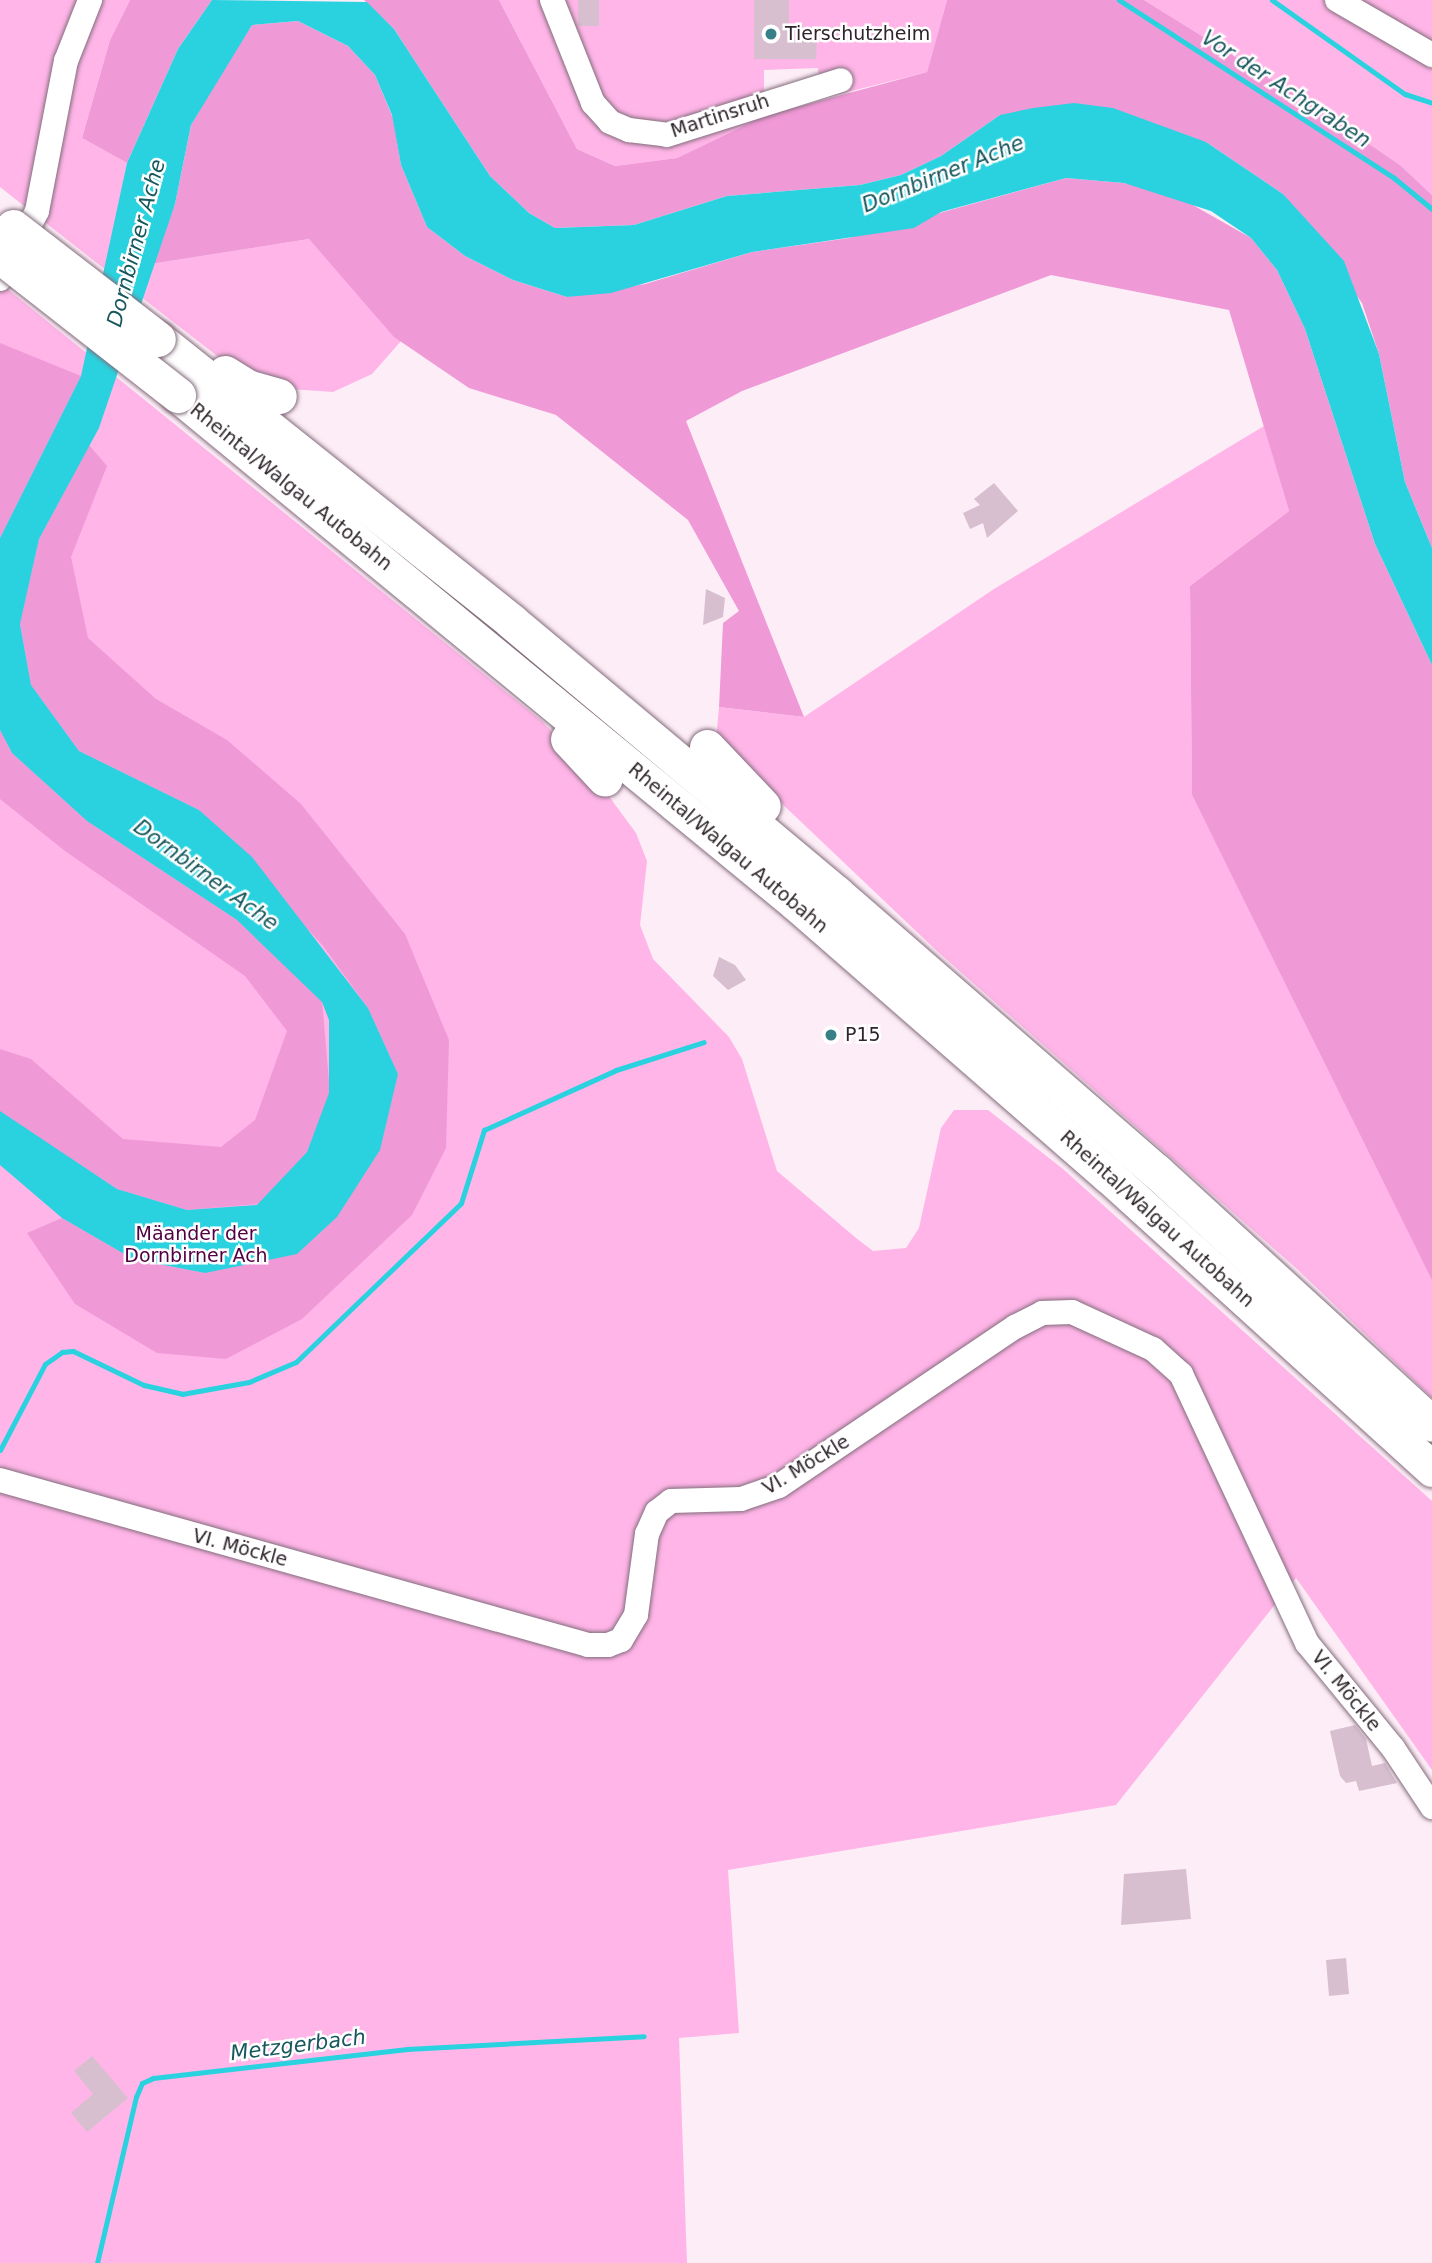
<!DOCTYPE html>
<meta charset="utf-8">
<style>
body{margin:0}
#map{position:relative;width:1432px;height:2263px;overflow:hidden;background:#fdedf7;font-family:"DejaVu Sans",sans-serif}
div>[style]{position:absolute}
.green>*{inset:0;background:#ffb5e8}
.forest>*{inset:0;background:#f099d7}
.water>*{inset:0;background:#2ad2e0}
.stream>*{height:5px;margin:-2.5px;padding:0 2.5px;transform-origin:2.5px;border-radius:2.5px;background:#2ad2e0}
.building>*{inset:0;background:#d7bfcf}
.roads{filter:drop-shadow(0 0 2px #836d7c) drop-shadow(0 0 2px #836d7c)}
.minor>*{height:24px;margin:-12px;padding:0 12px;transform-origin:12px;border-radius:12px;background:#fff}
.highway>*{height:35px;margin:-17.5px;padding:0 17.5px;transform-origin:17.5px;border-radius:17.5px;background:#fff}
.bridges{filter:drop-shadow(0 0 2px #836d7c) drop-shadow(0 0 2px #836d7c)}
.highway-bridge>*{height:35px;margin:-17.5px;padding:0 17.5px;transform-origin:17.5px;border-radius:17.5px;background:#fff}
.dots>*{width:19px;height:19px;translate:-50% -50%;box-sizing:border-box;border:4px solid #fff;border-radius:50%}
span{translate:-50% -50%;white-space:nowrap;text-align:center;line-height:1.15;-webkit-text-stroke:5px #fff;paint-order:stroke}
.poi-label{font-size:19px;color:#2e252b}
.left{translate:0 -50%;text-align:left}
.street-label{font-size:19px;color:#2e252b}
.park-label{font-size:19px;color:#500141}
.water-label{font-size:21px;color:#17585e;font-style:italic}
</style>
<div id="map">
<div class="green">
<div style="clip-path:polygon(0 0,130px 0,110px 40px,82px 138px,127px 163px,107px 271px,0 187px)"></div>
<div style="clip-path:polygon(499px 0,947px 0,927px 72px,820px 99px,818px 68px,764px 70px,764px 116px,677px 158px,615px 166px,577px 149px)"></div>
<div style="clip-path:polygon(1144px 0,1432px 0,1432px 195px,1400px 165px,1305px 100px)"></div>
<div style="clip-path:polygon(309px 239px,401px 341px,372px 374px,333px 392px,276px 388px,238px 372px,141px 297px,151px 264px)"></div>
<div style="clip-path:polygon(0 283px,542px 721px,605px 791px,636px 833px,647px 861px,640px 925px,653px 959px,729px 1037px,742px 1059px,777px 1171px,856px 1238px,873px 1251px,906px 1248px,919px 1228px,941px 1128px,954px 1110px,988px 1110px,1063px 1169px,1432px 1501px,1432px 1770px,1296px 1578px,1116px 1805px,728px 1870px,739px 2033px,679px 2038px,687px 2263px,0 2263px)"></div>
<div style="clip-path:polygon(1264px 426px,1289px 511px,1190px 586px,1192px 795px,1425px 1258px,1432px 1280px,1432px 1398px,1297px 1269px,938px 952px,716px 741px,719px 707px,804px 717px,994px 589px)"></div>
</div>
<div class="forest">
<div style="clip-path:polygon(130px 0,212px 0,178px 49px,127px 163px,82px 138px,110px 40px)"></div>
<div style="clip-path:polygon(364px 0,499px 0,577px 149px,615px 166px,677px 158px,764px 116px,927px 72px,947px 0,1144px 0,1305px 100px,1400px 165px,1432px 195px,1432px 548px,1405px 482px,1379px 354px,1362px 303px,1283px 194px,1206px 142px,1000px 115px,941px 156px,901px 175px,860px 185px,727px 196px,634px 225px,555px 228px,529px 213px,490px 176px,394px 29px)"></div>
<div style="clip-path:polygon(298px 21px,348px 46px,375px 75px,393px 118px,401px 165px,427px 227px,465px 256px,513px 280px,567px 297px,645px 284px,752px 252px,849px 238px,1066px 178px,1124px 183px,1177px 196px,1251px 238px,1277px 270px,1305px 329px,1375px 544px,1432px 665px,1432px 1280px,1192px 795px,1190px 586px,1289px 511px,1229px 310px,1051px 275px,742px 391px,686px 421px,804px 717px,719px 707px,723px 623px,739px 611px,688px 520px,556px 415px,469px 388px,394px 337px,309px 239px,151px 264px,175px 204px,191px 125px,221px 72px,252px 25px)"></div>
<div style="clip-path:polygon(0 343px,81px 376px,0 538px)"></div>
<div style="clip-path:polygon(89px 445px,107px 466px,71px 557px,88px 638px,156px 699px,227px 740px,301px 804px,405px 934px,449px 1040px,446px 1148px,412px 1215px,302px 1319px,226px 1359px,157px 1353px,75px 1304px,27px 1233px,62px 1218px,133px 1259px,205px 1273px,398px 1074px,368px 1008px,323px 946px,199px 810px,79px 751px,31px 685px,20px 623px,39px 539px)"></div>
<div style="clip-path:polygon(0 730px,12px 753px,87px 821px,237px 920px,322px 1000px,330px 1093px,307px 1152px,259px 1204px,187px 1210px,117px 1189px,0 1112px,0 1049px,31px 1059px,123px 1139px,221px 1147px,255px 1120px,287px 1031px,245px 976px,65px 851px,0 799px)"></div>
</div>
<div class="water">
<div style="clip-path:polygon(212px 0,367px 2px,394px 29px,490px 176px,529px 213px,555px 228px,634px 225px,727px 196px,860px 185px,901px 175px,941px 156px,1000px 115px,1033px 108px,1074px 103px,1113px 108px,1206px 142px,1283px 194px,1344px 261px,1379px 354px,1405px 482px,1432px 548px,1432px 665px,1375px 544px,1305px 329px,1277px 270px,1251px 238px,1211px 211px,1124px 183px,1066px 178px,941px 212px,914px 228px,752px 252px,611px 293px,567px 297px,513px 280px,465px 256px,427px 227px,401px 165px,392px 115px,375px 75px,348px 46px,298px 21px,252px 25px,191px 125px,175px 204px,99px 428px,39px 539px,20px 624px,31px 685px,79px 751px,199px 810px,252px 857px,368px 1008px,398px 1074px,380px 1150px,337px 1217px,297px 1254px,205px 1273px,133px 1259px,62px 1218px,0 1165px,0 1111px,117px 1189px,187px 1210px,257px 1205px,307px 1152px,329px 1093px,329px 1020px,322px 1002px,237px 920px,87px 821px,12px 753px,0 730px,0 538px,81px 376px,127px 163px,178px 49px)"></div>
</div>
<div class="stream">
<div style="left:1119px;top:0;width:328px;rotate:32.9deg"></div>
<div style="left:1394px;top:178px;width:49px;rotate:39.2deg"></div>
<div style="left:1272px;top:0;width:163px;rotate:35.3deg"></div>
<div style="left:1405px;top:94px;width:28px;rotate:18deg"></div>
<div style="left:0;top:1450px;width:97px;rotate:-62.4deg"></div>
<div style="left:45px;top:1364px;width:21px;rotate:-35deg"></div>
<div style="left:62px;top:1352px;width:11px;rotate:-5deg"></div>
<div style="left:73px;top:1351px;width:79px;rotate:25.6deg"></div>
<div style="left:144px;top:1385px;width:39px;rotate:13deg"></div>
<div style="left:182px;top:1394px;width:68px;rotate:-10.2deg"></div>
<div style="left:249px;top:1382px;width:51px;rotate:-23.1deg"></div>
<div style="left:296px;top:1362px;width:229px;rotate:-43.9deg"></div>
<div style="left:461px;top:1203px;width:77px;rotate:-72.5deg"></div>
<div style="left:484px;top:1130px;width:145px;rotate:-24.4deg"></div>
<div style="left:616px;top:1070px;width:92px;rotate:-17.7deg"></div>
<div style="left:97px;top:2263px;width:171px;rotate:-76.8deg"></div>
<div style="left:136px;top:2097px;width:15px;rotate:-67deg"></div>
<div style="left:142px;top:2083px;width:12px;rotate:-24deg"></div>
<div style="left:153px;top:2078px;width:256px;rotate:-6.5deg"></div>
<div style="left:407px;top:2049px;width:237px;rotate:-3.1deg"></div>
</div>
<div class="building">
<div style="clip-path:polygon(578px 0,599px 0,599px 26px,578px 26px)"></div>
<div style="clip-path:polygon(754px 0,789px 0,789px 39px,817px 40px,816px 59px,754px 59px)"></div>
<div style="clip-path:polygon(994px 483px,1018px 511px,987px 538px,983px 523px,970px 529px,963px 513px,980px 505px,974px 499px)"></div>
<div style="clip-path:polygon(706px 589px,725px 598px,723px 617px,703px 625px)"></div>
<div style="clip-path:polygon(719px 957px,735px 965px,746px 980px,728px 990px,713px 976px)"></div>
<div style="clip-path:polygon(1355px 1725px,1366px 1739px,1372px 1766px,1385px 1763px,1397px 1783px,1359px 1791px,1356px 1781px,1346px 1783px,1340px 1776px,1330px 1731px)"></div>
<div style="clip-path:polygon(1186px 1869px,1191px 1919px,1121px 1925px,1124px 1874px)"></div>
<div style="clip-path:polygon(1346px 1958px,1349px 1994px,1329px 1996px,1326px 1960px)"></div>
<div style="clip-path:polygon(92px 2056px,128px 2098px,87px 2132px,71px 2113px,93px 2094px,74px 2071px)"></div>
</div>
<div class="roads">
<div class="minor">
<div style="left:552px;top:0;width:111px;rotate:68.3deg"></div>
<div style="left:593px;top:103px;width:25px;rotate:48deg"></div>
<div style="left:610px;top:122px;width:21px;rotate:23deg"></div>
<div style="left:629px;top:130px;width:38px;rotate:7deg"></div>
<div style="left:667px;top:135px;width:182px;rotate:-17.5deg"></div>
<div style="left:1337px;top:0;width:110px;rotate:30.1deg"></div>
<div style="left:0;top:279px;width:77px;rotate:-61.4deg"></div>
<div style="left:37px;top:211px;width:153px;rotate:-79.1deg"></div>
<div style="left:66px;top:61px;width:66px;rotate:-68.5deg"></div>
<div style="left:0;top:1480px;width:611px;rotate:15.67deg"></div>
<div style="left:588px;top:1645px;width:20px"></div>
<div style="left:608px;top:1645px;width:14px;rotate:-21deg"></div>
<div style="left:621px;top:1640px;width:29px;rotate:-59deg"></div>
<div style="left:636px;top:1615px;width:82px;rotate:-82.3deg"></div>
<div style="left:647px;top:1534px;width:24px;rotate:-66deg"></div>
<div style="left:657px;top:1512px;width:18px;rotate:-38deg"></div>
<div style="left:671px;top:1501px;width:70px;rotate:-1.6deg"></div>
<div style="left:741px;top:1499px;width:40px;rotate:-18.9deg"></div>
<div style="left:779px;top:1486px;width:285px;rotate:-34deg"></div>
<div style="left:1015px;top:1327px;width:30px;rotate:-27deg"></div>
<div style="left:1042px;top:1313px;width:30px;rotate:-2deg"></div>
<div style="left:1072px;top:1312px;width:89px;rotate:24.6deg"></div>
<div style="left:1153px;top:1349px;width:38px;rotate:42deg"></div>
<div style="left:1181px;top:1374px;width:297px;rotate:64.9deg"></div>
<div style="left:1307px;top:1643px;width:136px;rotate:50.7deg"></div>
<div style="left:1393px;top:1748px;width:71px;rotate:56.5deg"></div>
</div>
<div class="highway">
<div style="left:158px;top:339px;width:453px;rotate:38.6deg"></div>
<div style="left:512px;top:622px;width:422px;rotate:39.9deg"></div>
<div style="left:836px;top:893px;width:424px;rotate:41deg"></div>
<div style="left:1156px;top:1171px;width:374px;rotate:42.5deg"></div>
<div style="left:225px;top:373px;width:26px;rotate:32deg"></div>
<div style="left:247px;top:387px;width:33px;rotate:16deg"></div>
<div style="left:178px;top:395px;width:801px;rotate:39.43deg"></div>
<div style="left:797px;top:904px;width:413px;rotate:41.1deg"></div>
<div style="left:1108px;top:1175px;width:438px;rotate:42.2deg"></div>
<div style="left:568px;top:739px;width:54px;rotate:47.2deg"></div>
<div style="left:707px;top:747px;width:81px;rotate:46.5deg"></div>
</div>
</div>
<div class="bridges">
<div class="highway-bridge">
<div style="left:13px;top:227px;width:183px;rotate:37.7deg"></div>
<div style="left:0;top:256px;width:226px;rotate:38deg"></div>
</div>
</div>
<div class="dots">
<div style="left:771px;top:34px;background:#388087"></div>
<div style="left:831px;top:1035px;background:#388087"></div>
</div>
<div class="poi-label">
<span class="left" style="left:785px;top:34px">Tierschutzheim</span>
<span class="left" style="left:845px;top:1035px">P15</span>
</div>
<div class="street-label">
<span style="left:720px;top:116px;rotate:-18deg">Martinsruh</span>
<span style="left:291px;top:487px;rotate:39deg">Rheintal/Walgau Autobahn</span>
<span style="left:728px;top:848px;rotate:40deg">Rheintal/Walgau Autobahn</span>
<span style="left:1157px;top:1219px;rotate:42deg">Rheintal/Walgau Autobahn</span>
<span style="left:806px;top:1465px;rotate:-31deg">VI. Möckle</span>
<span style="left:240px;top:1548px;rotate:15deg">VI. Möckle</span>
<span style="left:1346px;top:1691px;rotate:51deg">VI. Möckle</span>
</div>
<div class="park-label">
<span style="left:196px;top:1245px">Mäander der<br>Dornbirner Ach</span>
</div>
<div class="water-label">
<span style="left:1286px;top:89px;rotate:33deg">Vor der Achgraben</span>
<span style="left:943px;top:174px;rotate:-22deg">Dornbirner Ache</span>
<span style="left:136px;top:243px;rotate:-75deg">Dornbirner Ache</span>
<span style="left:206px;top:875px;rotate:36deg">Dornbirner Ache</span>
<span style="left:298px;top:2045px;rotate:-7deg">Metzgerbach</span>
</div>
</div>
